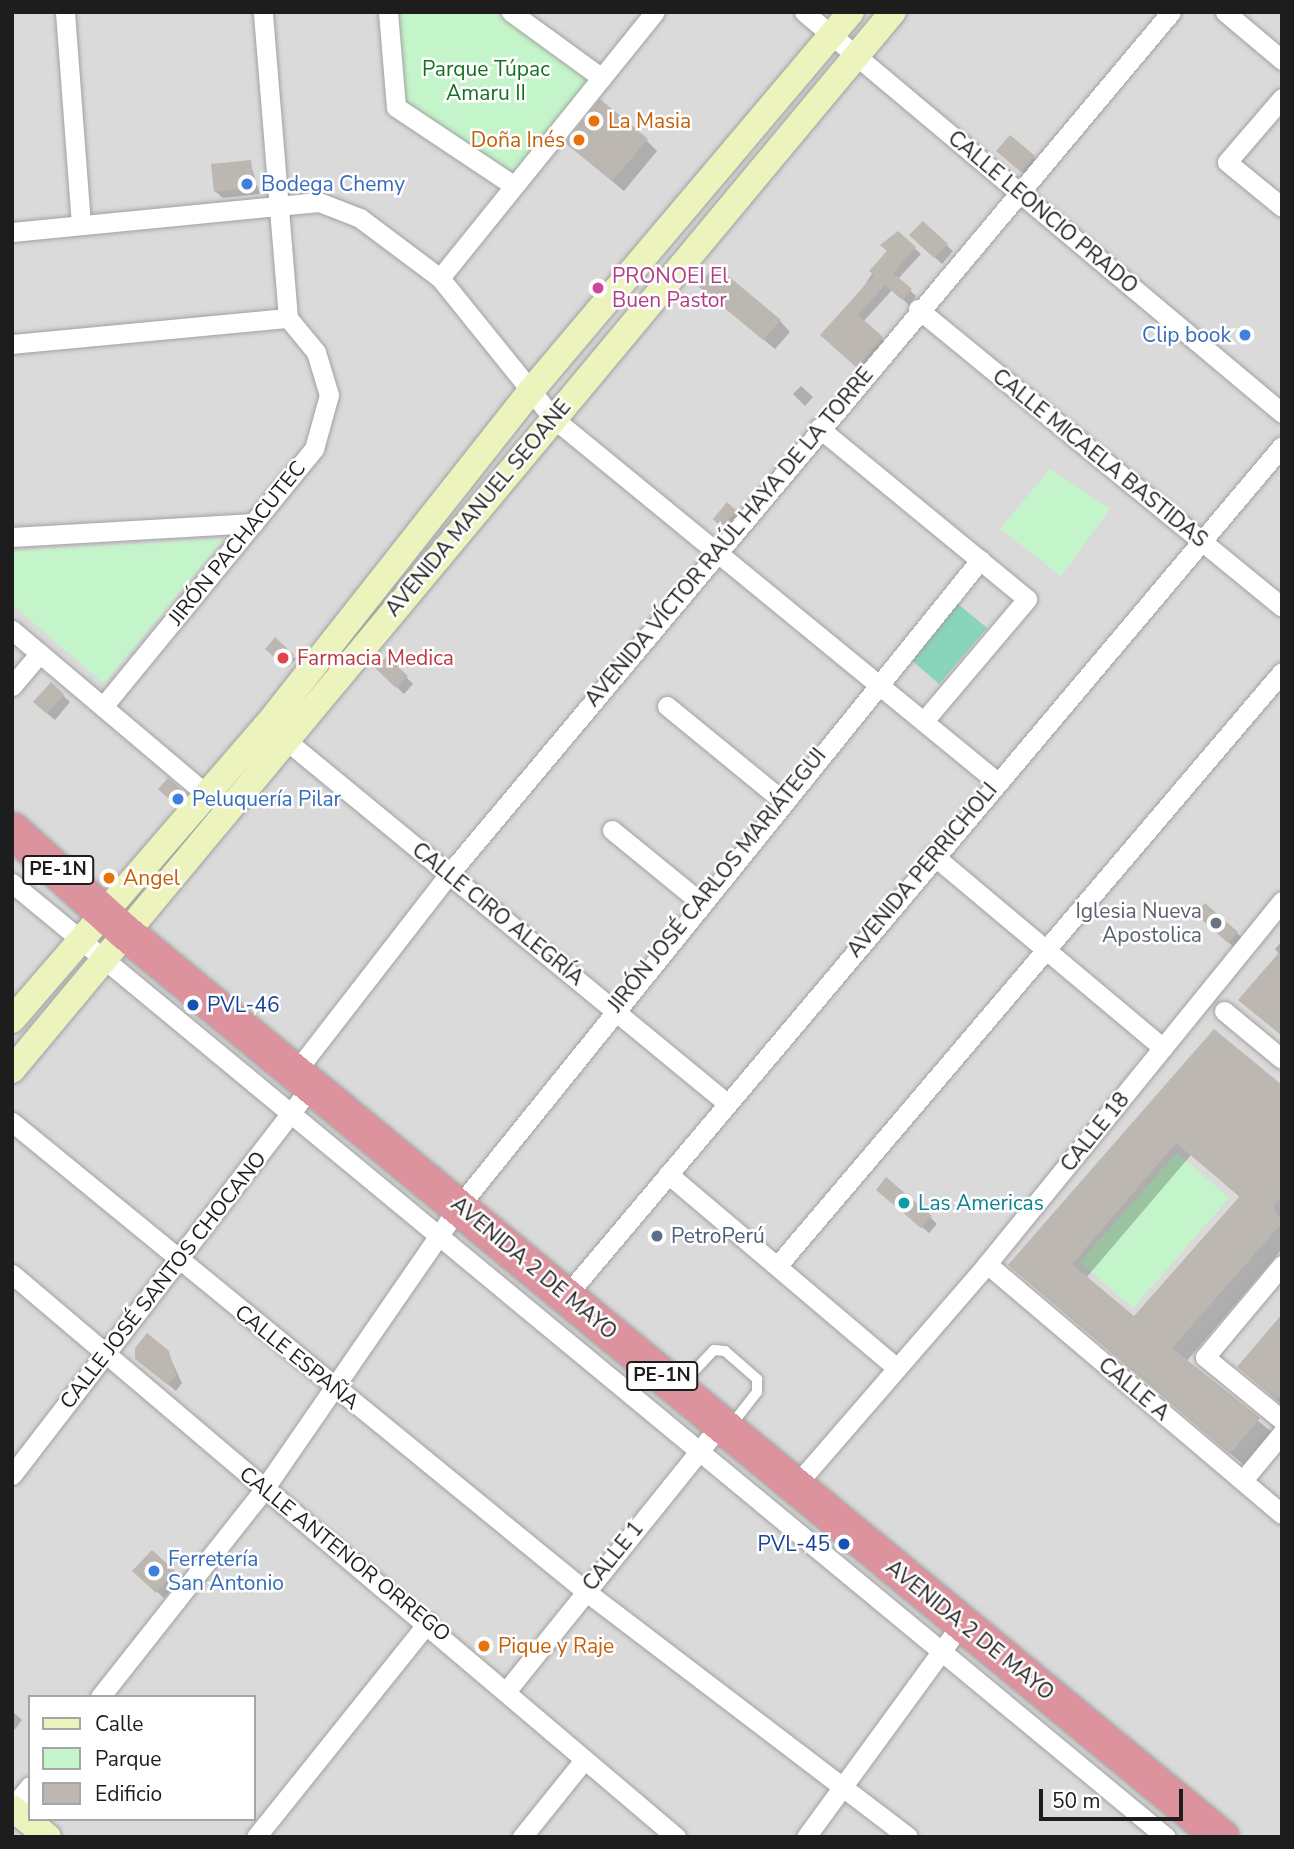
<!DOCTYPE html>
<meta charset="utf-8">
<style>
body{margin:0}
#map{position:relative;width:1294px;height:1849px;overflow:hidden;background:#edeae4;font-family:"Nunito Sans",sans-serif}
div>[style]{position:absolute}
.residential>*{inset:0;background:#dbdada}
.park>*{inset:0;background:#c4f4ca}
.pitch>*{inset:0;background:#89d5bb}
.shadow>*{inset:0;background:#0003}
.building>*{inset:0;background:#bdb7b1}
.roads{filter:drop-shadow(0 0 2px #a1a1a1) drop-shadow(0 0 2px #a1a1a1)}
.lane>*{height:10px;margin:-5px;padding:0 5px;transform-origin:5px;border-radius:5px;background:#fff}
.street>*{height:19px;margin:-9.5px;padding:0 9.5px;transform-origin:9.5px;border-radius:9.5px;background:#fff}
.secondary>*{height:26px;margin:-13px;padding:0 13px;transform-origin:13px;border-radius:13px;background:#edf3bc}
.highway>*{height:35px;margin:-17.5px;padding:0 17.5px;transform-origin:17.5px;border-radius:17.5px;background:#dd939d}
.dots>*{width:19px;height:19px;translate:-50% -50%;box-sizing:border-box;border:4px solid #fff;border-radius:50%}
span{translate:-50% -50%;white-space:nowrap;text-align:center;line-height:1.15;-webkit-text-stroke:5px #fff;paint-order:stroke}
.shield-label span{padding:2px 5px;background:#fff;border:2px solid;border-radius:5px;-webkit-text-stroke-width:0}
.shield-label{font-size:19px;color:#1d1d1d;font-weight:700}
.park-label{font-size:21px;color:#167022}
.food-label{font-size:21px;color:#c56008}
.left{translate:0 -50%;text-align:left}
.right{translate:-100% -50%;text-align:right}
.shop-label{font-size:21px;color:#366cbe}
.street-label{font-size:21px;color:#1d1d1d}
.hotel-label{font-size:21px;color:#b23c85}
.health-label{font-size:21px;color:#be3a42}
.worship-label{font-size:21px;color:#5b616d}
.transit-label{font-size:21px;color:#164399}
.culture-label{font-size:21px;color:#0d838f}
.service-label{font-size:21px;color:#4e5e75}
.frame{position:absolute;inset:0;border:14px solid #1d1d1d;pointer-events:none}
.legend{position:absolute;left:28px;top:1695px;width:228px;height:126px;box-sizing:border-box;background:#fff;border:2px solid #a5a5a5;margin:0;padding:9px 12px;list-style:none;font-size:21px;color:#1d1d1d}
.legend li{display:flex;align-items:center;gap:14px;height:35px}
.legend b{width:35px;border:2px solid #a5a5a5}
.scale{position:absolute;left:1039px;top:1789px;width:144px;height:32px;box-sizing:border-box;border:4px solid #1d1d1d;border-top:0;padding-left:9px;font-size:21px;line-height:24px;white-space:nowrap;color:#1d1d1d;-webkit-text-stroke:5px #fff;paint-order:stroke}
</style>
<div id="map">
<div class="residential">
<div style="clip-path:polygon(evenodd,12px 12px,1282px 12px,1282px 1837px,12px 1837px,12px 12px,30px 1697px,254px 1697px,254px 1819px,30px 1819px,30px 1697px)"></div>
</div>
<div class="park">
<div style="clip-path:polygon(388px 12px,508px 12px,600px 78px,515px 180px,396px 107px)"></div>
<div style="clip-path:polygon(1050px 469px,1110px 509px,1061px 576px,1000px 529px)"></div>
<div style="clip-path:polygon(223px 539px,104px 684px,12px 604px,12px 551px)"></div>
<div style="clip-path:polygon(1177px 1153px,1229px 1198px,1133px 1308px,1080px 1262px)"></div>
</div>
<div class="pitch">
<div style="clip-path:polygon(957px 603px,987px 628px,939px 684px,909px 658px)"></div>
</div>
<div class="shadow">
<div style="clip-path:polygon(646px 140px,657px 151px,624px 191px,578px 153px)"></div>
<div style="clip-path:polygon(1033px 157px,1040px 164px,1029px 178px,1005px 158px)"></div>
<div style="clip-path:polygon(250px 162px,260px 194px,223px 198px,216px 192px)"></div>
<div style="clip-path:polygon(923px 223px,953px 251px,942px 264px,911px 235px)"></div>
<div style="clip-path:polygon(898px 233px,921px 254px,898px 279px,916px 296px,909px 305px,892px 290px,863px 322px,888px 344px,864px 372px,829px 341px)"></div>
<div style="clip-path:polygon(711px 296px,780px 321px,790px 332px,775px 349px)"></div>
<div style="clip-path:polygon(801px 386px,813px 397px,805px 406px,793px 394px)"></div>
<div style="clip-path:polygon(728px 505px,739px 515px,728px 528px,718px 521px)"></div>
<div style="clip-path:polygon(275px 640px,296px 659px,288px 667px,267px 648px)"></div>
<div style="clip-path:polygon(387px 658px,413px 684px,404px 694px,377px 668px)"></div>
<div style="clip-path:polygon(51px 684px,70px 702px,55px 720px,42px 709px)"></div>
<div style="clip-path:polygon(186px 795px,192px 802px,184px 811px,167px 796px)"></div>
<div style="clip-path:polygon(1204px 921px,1237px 933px,1244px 940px,1236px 949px)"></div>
<div style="clip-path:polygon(1282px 941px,1282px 1036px,1241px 1000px,1279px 954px,1275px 949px)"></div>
<div style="clip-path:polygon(evenodd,1214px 1032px,1282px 1087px,1282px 1249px,1186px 1362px,1273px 1433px,1245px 1466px,1010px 1265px,1214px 1032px,1191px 1155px,1241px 1198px,1134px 1319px,1086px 1278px,1191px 1155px)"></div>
<div style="clip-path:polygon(885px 1196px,930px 1217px,937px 1224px,929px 1233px)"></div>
<div style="clip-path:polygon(1282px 1317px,1282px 1405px,1239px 1367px)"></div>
<div style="clip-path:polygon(168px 1353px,182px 1383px,176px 1391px,144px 1365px)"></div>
<div style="clip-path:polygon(152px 1552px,181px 1579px,164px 1598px,141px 1578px)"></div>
<div style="clip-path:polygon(12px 1711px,22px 1720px,12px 1733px)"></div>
</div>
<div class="building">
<div style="clip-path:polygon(600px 99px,648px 139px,612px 181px,565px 143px)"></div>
<div style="clip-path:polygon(1010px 135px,1035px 156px,1021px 172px,996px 151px)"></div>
<div style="clip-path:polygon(251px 160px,254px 188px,214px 192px,211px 164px)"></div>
<div style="clip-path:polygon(923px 221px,948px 244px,934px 258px,909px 235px)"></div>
<div style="clip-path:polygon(898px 231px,916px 247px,893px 273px,912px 289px,902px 300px,885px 285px,858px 315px,883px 337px,857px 368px,820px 335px,874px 275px,869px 271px,887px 251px,880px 245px)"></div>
<div style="clip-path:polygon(715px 265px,781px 320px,763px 340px,698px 286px)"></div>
<div style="clip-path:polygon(727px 502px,737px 511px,720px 526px,713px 519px)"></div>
<div style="clip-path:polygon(275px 637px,294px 655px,284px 666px,265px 649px)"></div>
<div style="clip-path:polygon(387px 656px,408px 676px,396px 688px,375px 668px)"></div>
<div style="clip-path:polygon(51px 682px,64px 694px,47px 714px,33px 702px)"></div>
<div style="clip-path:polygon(168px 778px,187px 794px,176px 806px,158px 789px)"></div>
<div style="clip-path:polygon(1205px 903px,1238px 932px,1228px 943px,1195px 914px)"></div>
<div style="clip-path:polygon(1282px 949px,1282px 1036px,1238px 1000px)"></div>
<div style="clip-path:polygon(evenodd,1214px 1029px,1282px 1085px,1282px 1195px,1273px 1206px,1282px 1223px,1172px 1348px,1260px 1418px,1230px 1454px,1008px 1265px,1214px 1029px,1176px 1143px,1240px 1196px,1134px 1316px,1072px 1264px,1176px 1143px)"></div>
<div style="clip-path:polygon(886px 1177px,932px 1216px,921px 1228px,876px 1190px)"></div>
<div style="clip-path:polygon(1282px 1314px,1282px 1393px,1276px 1399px,1237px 1367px)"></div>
<div style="clip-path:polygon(147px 1333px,169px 1351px,176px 1376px,168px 1385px,135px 1359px,135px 1348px)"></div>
<div style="clip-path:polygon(152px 1550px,175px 1571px,156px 1593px,132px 1571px)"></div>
</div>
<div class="roads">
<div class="lane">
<div style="left:683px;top:1383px;width:45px;rotate:-46.8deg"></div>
<div style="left:714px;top:1350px;width:11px;rotate:5deg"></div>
<div style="left:725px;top:1351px;width:43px;rotate:41.2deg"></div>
<div style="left:757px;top:1379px;width:13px;rotate:90deg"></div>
<div style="left:757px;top:1392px;width:41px;rotate:128deg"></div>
</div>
<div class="street">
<div style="left:65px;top:12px;width:212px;rotate:85.7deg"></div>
<div style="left:388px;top:12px;width:95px;rotate:85.2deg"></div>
<div style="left:396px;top:107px;width:141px;rotate:33.7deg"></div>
<div style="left:511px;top:12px;width:112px;rotate:36deg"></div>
<div style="left:804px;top:12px;width:624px;rotate:39.99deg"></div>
<div style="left:1225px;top:12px;width:75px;rotate:40.1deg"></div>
<div style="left:1282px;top:98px;width:84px;rotate:130.7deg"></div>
<div style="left:1227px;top:162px;width:71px;rotate:39.3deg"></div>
<div style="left:12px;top:232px;width:308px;rotate:-5.6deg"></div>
<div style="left:319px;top:202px;width:44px;rotate:21.3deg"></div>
<div style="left:360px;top:218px;width:100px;rotate:36.9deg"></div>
<div style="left:440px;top:278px;width:180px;rotate:51.1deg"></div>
<div style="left:553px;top:418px;width:573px;rotate:39.33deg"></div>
<div style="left:440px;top:278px;width:342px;rotate:-51.1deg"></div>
<div style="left:918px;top:309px;width:470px;rotate:39.3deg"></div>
<div style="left:12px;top:344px;width:277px;rotate:-5.4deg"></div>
<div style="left:819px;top:428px;width:269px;rotate:39.4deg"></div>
<div style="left:1027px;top:599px;width:160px;rotate:130.2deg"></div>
<div style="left:12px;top:537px;width:242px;rotate:-3.3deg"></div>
<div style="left:12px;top:630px;width:253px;rotate:40.2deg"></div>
<div style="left:12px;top:686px;width:43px;rotate:-49.7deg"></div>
<div style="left:106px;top:703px;width:328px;rotate:-50.7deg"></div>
<div style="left:314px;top:449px;width:56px;rotate:-74.5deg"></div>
<div style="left:329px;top:395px;width:45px;rotate:-106.8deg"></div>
<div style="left:316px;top:352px;width:44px;rotate:-129.5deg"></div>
<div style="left:288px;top:318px;width:307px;rotate:-94.7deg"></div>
<div style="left:667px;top:706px;width:149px;rotate:39.3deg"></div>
<div style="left:276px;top:732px;width:585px;rotate:39.45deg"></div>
<div style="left:612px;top:830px;width:112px;rotate:39.2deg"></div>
<div style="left:933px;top:855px;width:300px;rotate:40deg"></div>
<div style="left:12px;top:883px;width:1497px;rotate:39.58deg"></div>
<div style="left:1224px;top:1011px;width:75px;rotate:39.6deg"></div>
<div style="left:297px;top:1070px;width:248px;rotate:-52.2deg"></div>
<div style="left:449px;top:874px;width:1124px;rotate:-50.05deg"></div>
<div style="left:12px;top:1122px;width:739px;rotate:39.29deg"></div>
<div style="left:584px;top:1590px;width:407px;rotate:37.3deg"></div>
<div style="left:668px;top:1174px;width:297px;rotate:40.3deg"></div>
<div style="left:987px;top:1264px;width:387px;rotate:40.3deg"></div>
<div style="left:778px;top:1265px;width:778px;rotate:-49.64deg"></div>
<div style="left:1282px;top:1265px;width:120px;rotate:129.9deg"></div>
<div style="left:1205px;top:1357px;width:99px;rotate:39.3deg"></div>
<div style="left:12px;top:1274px;width:871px;rotate:40.29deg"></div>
<div style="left:566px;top:1296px;width:1111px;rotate:-49.89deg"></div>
<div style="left:12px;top:1475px;width:493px;rotate:-52.4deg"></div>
<div style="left:1243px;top:1480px;width:61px;rotate:-50.3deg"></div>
<div style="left:795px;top:1486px;width:294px;rotate:-49.1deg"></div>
<div style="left:987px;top:1264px;width:468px;rotate:-50.9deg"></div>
<div style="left:508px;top:1689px;width:340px;rotate:-51.2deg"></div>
<div style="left:100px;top:1697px;width:265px;rotate:-51.7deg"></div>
<div style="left:264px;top:1489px;width:345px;rotate:-55.4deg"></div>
<div style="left:460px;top:1205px;width:829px;rotate:-51.12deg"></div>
<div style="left:12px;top:1808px;width:28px;rotate:-51deg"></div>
<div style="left:256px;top:1837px;width:275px;rotate:-51.3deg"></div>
<div style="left:522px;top:1837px;width:99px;rotate:-51.2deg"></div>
<div style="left:806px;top:1837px;width:248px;rotate:-53.9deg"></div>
</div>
<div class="secondary">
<div style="left:12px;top:1020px;width:390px;rotate:-49.2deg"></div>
<div style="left:267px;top:725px;width:423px;rotate:-51.7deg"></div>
<div style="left:529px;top:393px;width:499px;rotate:-49.8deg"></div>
<div style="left:12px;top:1070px;width:1377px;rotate:-50.22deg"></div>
<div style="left:12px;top:1808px;width:46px;rotate:38.9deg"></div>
</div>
<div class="highway">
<div style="left:12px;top:830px;width:152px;rotate:42.1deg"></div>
<div style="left:125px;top:932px;width:1421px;rotate:39.55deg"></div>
</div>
</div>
<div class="dots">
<div style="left:594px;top:121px;background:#e8710a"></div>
<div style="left:579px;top:140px;background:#e8710a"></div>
<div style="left:247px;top:184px;background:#3f7fe0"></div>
<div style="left:598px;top:288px;background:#d1479c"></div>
<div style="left:1245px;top:335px;background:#3f7fe0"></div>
<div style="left:283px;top:658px;background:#e0444e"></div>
<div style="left:178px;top:799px;background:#3f7fe0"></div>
<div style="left:109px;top:878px;background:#e8710a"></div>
<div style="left:1216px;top:923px;background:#6b7280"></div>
<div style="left:193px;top:1005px;background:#1a4fb4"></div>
<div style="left:904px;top:1203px;background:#0f9aa8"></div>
<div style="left:657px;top:1236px;background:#5c6f8a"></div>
<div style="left:844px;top:1544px;background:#1a4fb4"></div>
<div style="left:154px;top:1571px;background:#3f7fe0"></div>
<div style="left:484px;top:1646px;background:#e8710a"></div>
</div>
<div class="shield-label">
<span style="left:58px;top:870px">PE-1N</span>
<span style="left:662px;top:1376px">PE-1N</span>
</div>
<div class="park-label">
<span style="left:486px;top:81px">Parque Túpac<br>Amaru II</span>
</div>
<div class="food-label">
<span class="left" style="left:608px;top:121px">La Masia</span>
<span class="right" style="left:565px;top:140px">Doña Inés</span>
<span class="left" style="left:123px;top:878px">Angel</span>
<span class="left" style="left:498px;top:1646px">Pique y Raje</span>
</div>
<div class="shop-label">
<span class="left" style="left:261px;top:184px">Bodega Chemy</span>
<span class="right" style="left:1231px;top:335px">Clip book</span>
<span class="left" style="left:192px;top:799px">Peluquería Pilar</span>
<span class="left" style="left:168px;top:1571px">Ferretería<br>San Antonio</span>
</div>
<div class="street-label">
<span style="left:1043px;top:212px;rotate:40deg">CALLE LEONCIO PRADO</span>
<span style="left:1100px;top:458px;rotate:39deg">CALLE MICAELA BASTIDAS</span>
<span style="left:478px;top:508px;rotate:-50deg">AVENIDA MANUEL SEOANE</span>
<span style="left:729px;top:537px;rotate:-50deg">AVENIDA VÍCTOR RAÚL HAYA DE LA TORRE</span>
<span style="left:237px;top:543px;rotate:-51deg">JIRÓN PACHACUTEC</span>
<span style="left:922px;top:870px;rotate:-50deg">AVENIDA PERRICHOLI</span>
<span style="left:717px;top:880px;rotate:-51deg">JIRÓN JOSÉ CARLOS MARIÁTEGUI</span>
<span style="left:498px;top:914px;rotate:39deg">CALLE CIRO ALEGRÍA</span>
<span style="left:1095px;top:1132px;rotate:-51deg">CALLE 18</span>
<span style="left:534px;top:1268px;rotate:40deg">AVENIDA 2 DE MAYO</span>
<span style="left:163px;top:1280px;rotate:-52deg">CALLE JOSÉ SANTOS CHOCANO</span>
<span style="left:297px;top:1357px;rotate:39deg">CALLE ESPAÑA</span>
<span style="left:1134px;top:1389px;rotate:40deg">CALLE A</span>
<span style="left:345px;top:1554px;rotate:39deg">CALLE ANTENOR ORREGO</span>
<span style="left:613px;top:1556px;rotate:-51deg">CALLE 1</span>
<span style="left:970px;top:1630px;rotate:39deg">AVENIDA 2 DE MAYO</span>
</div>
<div class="hotel-label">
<span class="left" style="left:612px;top:288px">PRONOEI El<br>Buen Pastor</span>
</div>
<div class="health-label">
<span class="left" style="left:297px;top:658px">Farmacia Medica</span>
</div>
<div class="worship-label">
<span class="right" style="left:1202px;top:923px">Iglesia Nueva<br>Apostolica</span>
</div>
<div class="transit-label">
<span class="left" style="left:207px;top:1005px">PVL-46</span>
<span class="right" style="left:830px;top:1544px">PVL-45</span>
</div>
<div class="culture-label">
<span class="left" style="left:918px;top:1203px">Las Americas</span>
</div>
<div class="service-label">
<span class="left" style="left:671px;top:1236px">PetroPerú</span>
</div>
<div class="frame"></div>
<ul class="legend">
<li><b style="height:9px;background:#edf3bc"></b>Calle</li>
<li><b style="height:19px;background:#c4f4ca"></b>Parque</li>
<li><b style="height:19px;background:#bdb7b1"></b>Edificio</li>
</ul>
<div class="scale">50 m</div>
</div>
